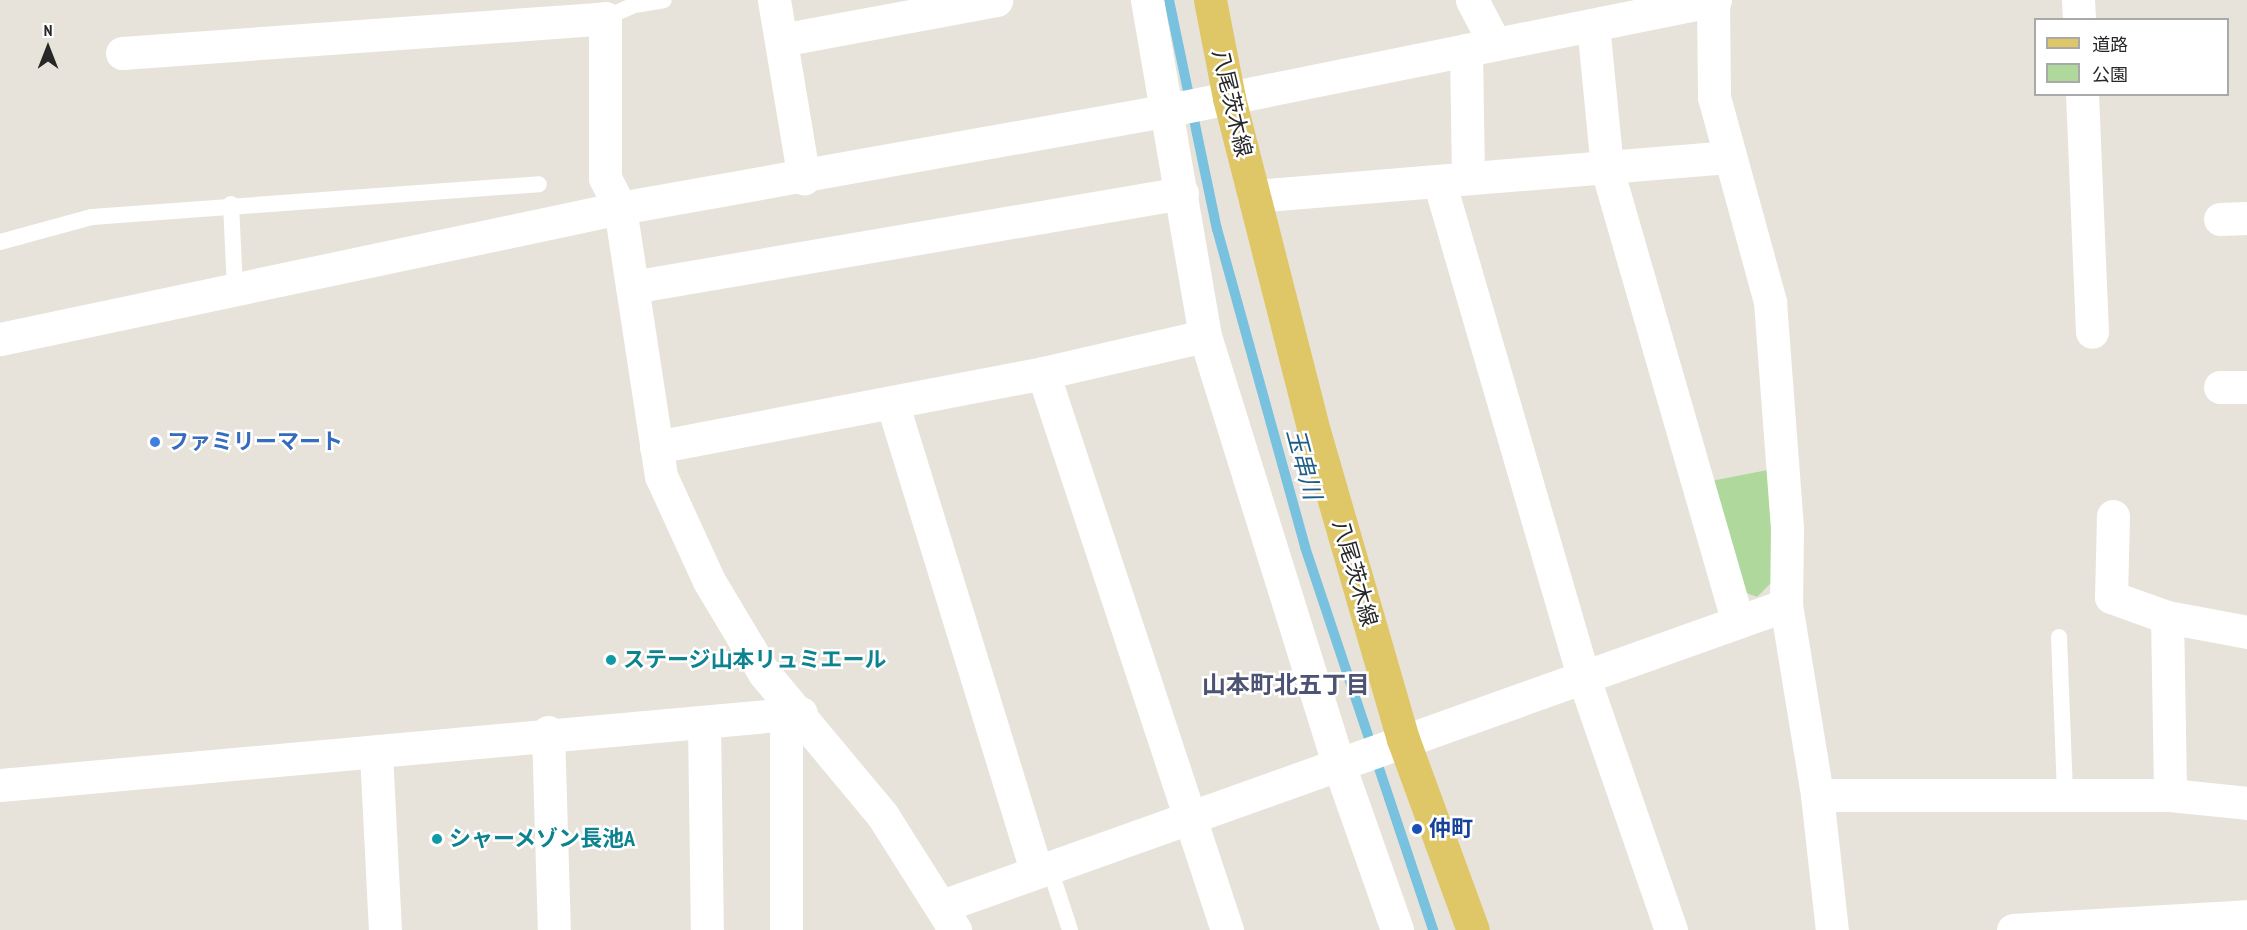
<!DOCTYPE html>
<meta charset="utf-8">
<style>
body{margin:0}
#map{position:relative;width:2247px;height:930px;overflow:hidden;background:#e8e3da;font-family:"PT Sans Narrow","Noto Sans JP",sans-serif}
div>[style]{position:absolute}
.green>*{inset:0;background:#afd99c}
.stream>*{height:10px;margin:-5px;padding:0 5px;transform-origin:5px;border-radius:5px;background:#78c1df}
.service>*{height:16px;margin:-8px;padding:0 8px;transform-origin:8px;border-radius:8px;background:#fff}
.minor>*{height:33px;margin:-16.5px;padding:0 16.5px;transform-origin:16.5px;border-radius:16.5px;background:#fff}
.tertiary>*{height:33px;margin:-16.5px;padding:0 16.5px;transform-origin:16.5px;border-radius:16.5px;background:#fff}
.primary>*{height:33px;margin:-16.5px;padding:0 16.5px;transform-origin:16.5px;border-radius:16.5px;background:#dfc768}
.dots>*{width:16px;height:16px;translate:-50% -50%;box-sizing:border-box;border:3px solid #fff;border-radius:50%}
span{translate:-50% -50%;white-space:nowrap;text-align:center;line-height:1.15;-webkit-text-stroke:5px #fff;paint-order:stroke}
.street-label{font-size:22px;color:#272727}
.shop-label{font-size:22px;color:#366cbe;font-weight:700}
.left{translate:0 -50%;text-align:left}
.culture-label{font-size:22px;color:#0d838f;font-weight:700}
.transit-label{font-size:22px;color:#164399;font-weight:700}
.water-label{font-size:24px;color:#1c5e87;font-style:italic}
.neighbourhood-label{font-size:24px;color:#4d5372;font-weight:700}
.legend{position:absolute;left:2034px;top:18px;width:195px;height:78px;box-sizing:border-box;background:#fff;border:2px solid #a9a9a9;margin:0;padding:8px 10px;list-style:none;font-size:18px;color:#272727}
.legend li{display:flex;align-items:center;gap:12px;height:30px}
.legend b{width:30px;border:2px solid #a9a9a9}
.north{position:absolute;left:18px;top:18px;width:60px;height:60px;-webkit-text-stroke:4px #fff;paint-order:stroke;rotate:0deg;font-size:16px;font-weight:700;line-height:24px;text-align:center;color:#272727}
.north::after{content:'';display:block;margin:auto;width:21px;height:27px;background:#272727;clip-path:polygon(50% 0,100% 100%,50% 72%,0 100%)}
</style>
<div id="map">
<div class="green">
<div style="clip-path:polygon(1773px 469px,1775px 579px,1757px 597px,1744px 592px,1711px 481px)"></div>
</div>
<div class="stream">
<div style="left:1169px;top:0;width:234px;rotate:78.2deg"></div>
<div style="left:1217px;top:229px;width:330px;rotate:74.5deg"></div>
<div style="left:1305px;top:547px;width:404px;rotate:71.5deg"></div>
</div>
<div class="service">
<div style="left:605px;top:18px;width:32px;rotate:-24deg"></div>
<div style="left:634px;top:5px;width:30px;rotate:-9deg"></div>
<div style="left:231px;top:204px;width:86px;rotate:87.3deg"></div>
<div style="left:0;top:242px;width:95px;rotate:-15.2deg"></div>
<div style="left:92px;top:217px;width:448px;rotate:-4.2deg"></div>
<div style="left:2059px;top:637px;width:158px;rotate:87.8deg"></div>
<div style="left:1049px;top:866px;width:67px;rotate:71.8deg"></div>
</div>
<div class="minor">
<div style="left:774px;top:0;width:181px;rotate:80.5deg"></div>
<div style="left:1147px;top:0;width:341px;rotate:80.2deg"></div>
<div style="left:1205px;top:336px;width:449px;rotate:72.7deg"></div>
<div style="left:1339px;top:765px;width:175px;rotate:70.6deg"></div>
<div style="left:1472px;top:0;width:50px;rotate:62.4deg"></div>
<div style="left:1713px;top:0;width:97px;rotate:89.4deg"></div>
<div style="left:1714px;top:97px;width:213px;rotate:74.7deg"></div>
<div style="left:1770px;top:302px;width:227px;rotate:85.7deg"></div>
<div style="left:1787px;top:528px;width:77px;rotate:90.7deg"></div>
<div style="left:1786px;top:605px;width:193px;rotate:80.7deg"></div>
<div style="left:1817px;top:795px;width:136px;rotate:83.7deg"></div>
<div style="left:2078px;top:0;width:20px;rotate:87deg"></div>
<div style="left:1593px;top:25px;width:145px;rotate:84.4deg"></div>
<div style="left:1607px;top:169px;width:469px;rotate:73.9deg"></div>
<div style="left:781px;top:40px;width:219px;rotate:-10.5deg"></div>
<div style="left:1466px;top:50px;width:128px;rotate:89.1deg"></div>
<div style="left:122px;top:53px;width:484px;rotate:-4.1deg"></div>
<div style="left:605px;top:18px;width:160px;rotate:90deg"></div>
<div style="left:605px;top:178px;width:34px;rotate:63deg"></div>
<div style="left:620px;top:208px;width:271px;rotate:81.3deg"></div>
<div style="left:661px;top:476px;width:115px;rotate:65.4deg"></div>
<div style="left:709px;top:581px;width:107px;rotate:59.1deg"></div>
<div style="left:764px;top:673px;width:186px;rotate:50.2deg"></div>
<div style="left:883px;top:816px;width:135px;rotate:57.7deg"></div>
<div style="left:2082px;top:94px;width:238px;rotate:87.6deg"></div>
<div style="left:1439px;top:181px;width:516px;rotate:73.78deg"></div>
<div style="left:1583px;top:676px;width:269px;rotate:70.9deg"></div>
<div style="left:1254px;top:196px;width:475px;rotate:-4.7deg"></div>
<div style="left:2220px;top:219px;width:27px;rotate:-2deg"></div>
<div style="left:632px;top:287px;width:558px;rotate:-9.7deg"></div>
<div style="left:1043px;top:373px;width:587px;rotate:71.72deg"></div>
<div style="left:2220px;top:387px;width:27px"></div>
<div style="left:892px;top:402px;width:490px;rotate:72.9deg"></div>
<div style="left:656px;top:447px;width:394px;rotate:-10.8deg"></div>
<div style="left:1043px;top:373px;width:166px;rotate:-12.9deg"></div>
<div style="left:2113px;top:516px;width:81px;rotate:91.4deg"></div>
<div style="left:2111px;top:597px;width:59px;rotate:19.7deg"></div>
<div style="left:2167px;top:617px;width:81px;rotate:10.6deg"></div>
<div style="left:2167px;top:617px;width:178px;rotate:89deg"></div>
<div style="left:786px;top:715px;width:215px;rotate:90deg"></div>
<div style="left:704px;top:723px;width:207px;rotate:89.2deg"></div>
<div style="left:548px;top:732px;width:198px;rotate:88.3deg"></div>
<div style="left:376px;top:753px;width:177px;rotate:87.1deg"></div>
<div style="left:0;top:785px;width:804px;rotate:-5.14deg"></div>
<div style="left:1817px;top:795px;width:353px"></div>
<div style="left:2170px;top:795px;width:77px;rotate:5.9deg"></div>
<div style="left:942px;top:906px;width:896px;rotate:-19.63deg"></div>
<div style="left:2013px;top:930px;width:234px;rotate:-3.4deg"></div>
</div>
<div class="tertiary">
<div style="left:0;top:339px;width:634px;rotate:-11.93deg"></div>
<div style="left:620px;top:208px;width:558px;rotate:-10.12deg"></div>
<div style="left:1169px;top:110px;width:557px;rotate:-11.39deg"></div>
</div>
<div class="primary">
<div style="left:1210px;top:0;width:100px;rotate:79deg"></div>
<div style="left:1229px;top:98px;width:344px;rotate:75.7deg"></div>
<div style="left:1314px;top:431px;width:321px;rotate:73.9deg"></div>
<div style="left:1403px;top:739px;width:203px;rotate:69.9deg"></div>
</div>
<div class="dots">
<div style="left:155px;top:442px;background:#3f7fe0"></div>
<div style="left:611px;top:660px;background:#0f9aa8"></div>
<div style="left:1417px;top:829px;background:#1a4fb4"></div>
<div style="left:437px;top:839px;background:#0f9aa8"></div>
</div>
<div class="street-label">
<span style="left:1232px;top:103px;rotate:77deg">八尾茨木線</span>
<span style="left:1355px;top:573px;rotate:74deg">八尾茨木線</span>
</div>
<div class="shop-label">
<span class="left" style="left:167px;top:442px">ファミリーマート</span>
</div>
<div class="culture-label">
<span class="left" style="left:623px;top:660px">ステージ山本リュミエール</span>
<span class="left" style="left:449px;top:839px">シャーメゾン長池A</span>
</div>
<div class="transit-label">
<span class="left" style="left:1429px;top:829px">仲町</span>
</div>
<div class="water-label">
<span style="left:1304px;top:464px;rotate:75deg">玉串川</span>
</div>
<div class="neighbourhood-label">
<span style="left:1286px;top:685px">山本町北五丁目</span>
</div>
<ul class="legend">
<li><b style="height:8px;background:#dfc768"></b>道路</li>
<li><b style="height:16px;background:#afd99c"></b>公園</li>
</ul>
<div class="north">N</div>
</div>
